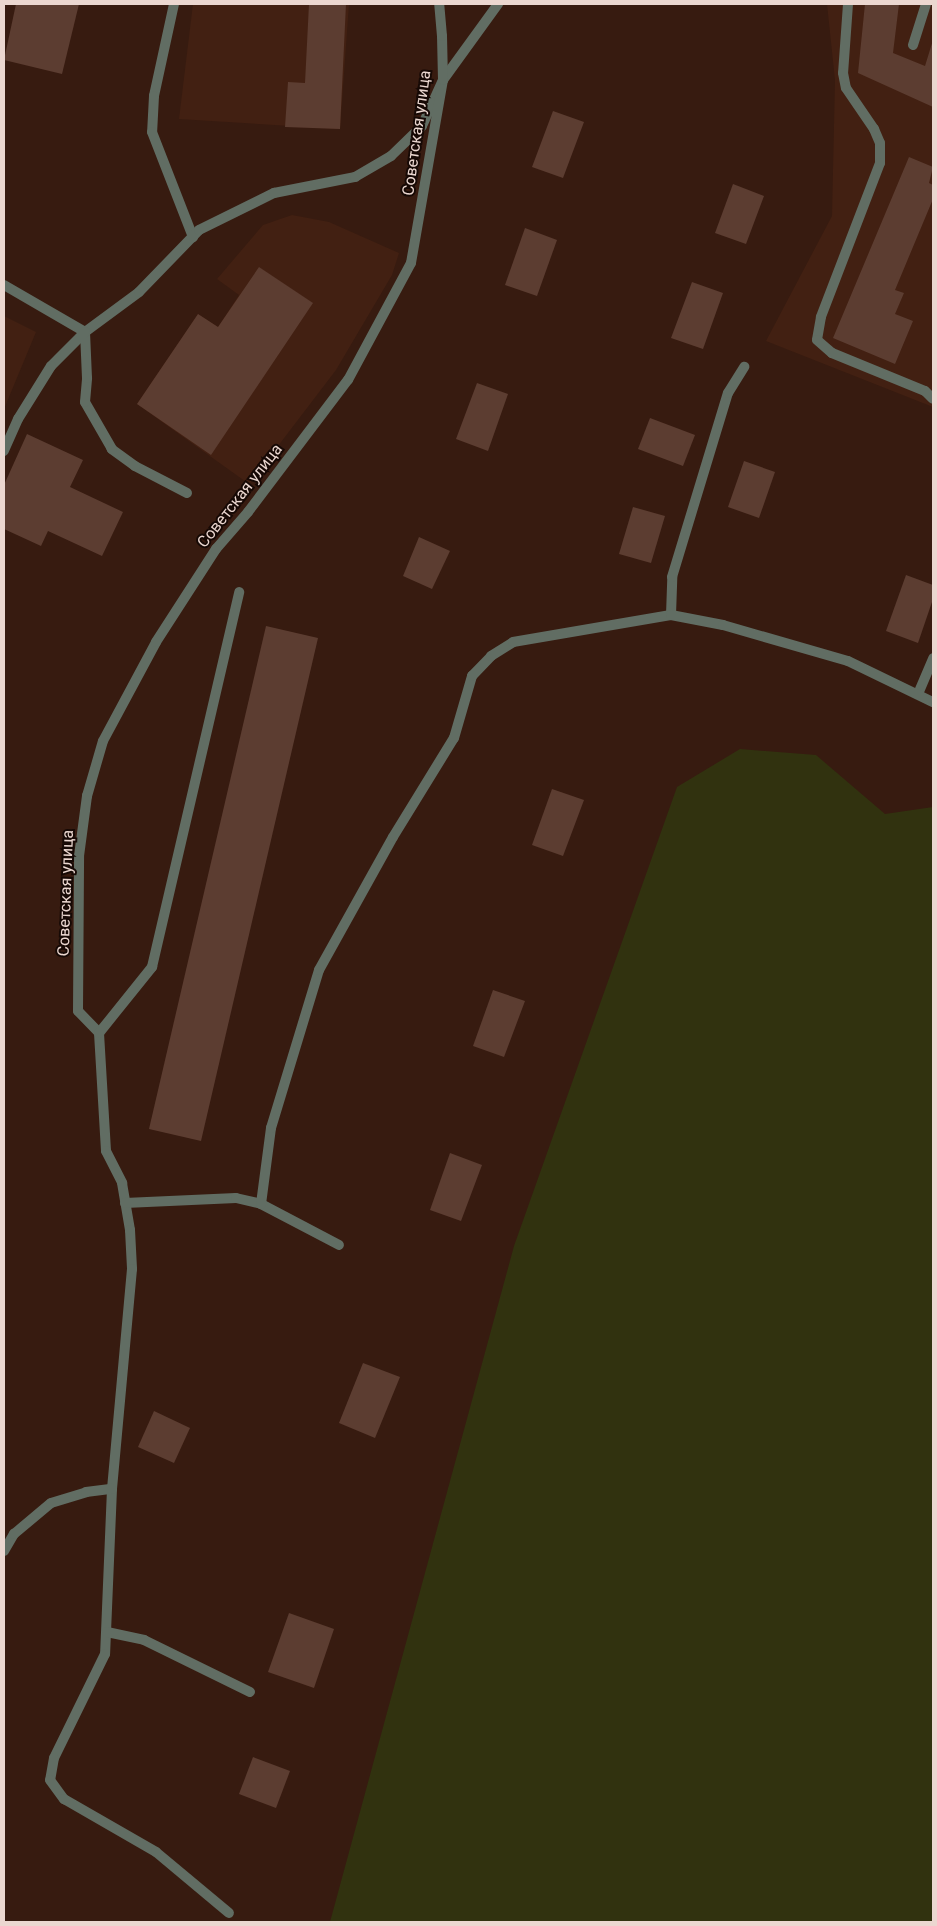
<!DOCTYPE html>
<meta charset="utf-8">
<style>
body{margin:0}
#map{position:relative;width:937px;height:1926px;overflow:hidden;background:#371b10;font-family:Roboto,sans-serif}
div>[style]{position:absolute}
.built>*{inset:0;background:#422012}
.green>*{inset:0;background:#31320f}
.building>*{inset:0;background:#5c3d31}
.service>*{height:10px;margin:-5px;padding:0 5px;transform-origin:5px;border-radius:5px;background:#616d63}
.minor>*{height:10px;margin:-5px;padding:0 5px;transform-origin:5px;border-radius:5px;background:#616d63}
span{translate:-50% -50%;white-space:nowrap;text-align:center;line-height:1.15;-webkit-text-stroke:4px #160905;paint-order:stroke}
.street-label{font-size:16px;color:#ebd7d0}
.frame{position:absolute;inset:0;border:5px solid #ebd7d0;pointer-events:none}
</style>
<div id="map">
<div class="built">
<div style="clip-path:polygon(193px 4px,349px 4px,340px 129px,179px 119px)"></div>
<div style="clip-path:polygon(827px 4px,933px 4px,933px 407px,766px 341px,832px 216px,835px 80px)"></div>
<div style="clip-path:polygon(292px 215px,329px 222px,399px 253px,392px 275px,336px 370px,249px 484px,137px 404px,198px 314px,218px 327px,239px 295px,217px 279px,263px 225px)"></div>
<div style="clip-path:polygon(4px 316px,36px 332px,4px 409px)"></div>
</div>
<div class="green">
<div style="clip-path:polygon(740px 749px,816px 755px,885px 814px,933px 807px,933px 1922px,330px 1922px,514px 1246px,677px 787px)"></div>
</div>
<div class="building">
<div style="clip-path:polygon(16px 4px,79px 4px,62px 74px,4px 60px)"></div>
<div style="clip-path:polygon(309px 4px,346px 4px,340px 129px,285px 127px,288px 82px,305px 83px)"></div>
<div style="clip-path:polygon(865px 4px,899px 4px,893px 53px,925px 66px,933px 40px,933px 107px,858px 73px)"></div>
<div style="clip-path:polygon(553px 111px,584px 122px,563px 178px,532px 167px)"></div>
<div style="clip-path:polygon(909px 157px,933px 167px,929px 183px,933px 185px,933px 199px,895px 290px,904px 293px,895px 314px,913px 321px,895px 364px,833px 338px)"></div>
<div style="clip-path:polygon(733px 184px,764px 196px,746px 244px,715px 233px)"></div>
<div style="clip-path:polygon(525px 228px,557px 240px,537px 296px,505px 285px)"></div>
<div style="clip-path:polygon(259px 267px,313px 303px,211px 455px,137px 404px,198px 314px,218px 327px)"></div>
<div style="clip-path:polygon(692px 282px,723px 293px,703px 349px,671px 338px)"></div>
<div style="clip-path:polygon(477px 383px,508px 394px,488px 451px,456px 439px)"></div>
<div style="clip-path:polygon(650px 418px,695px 435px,683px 466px,638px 449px)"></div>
<div style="clip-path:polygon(27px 434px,83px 460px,70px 487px,123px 512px,102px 556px,48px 531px,41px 546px,4px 529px,4px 485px)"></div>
<div style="clip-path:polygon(744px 461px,775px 472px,759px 518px,728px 507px)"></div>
<div style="clip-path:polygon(633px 507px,665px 516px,651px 563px,619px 554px)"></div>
<div style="clip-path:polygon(419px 537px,450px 551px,432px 589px,403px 576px)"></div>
<div style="clip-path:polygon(906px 575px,933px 585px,933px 599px,918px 643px,886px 631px)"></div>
<div style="clip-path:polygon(266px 626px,318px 638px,201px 1141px,149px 1129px)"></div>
<div style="clip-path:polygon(552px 789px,584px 800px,563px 856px,532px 845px)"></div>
<div style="clip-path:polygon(493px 990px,525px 1001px,504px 1057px,473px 1046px)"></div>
<div style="clip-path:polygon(450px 1153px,482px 1165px,461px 1221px,430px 1210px)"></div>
<div style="clip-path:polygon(363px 1363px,400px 1377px,375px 1438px,339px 1423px)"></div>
<div style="clip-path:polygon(154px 1411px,190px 1428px,174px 1463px,138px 1447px)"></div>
<div style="clip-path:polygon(289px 1613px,334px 1629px,314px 1688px,268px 1672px)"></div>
<div style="clip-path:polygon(253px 1757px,290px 1771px,276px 1808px,239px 1794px)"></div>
</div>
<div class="service">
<div style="left:174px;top:4px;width:94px;rotate:102.3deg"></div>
<div style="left:154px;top:96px;width:36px;rotate:93deg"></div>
<div style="left:152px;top:132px;width:113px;rotate:68.7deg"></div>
<div style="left:848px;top:4px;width:69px;rotate:94.1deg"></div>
<div style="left:843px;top:73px;width:15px;rotate:79deg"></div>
<div style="left:846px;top:88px;width:50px;rotate:55.7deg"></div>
<div style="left:874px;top:129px;width:15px;rotate:67deg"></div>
<div style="left:880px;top:143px;width:20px;rotate:90deg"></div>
<div style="left:880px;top:163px;width:165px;rotate:111deg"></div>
<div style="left:821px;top:317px;width:23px;rotate:100deg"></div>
<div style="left:817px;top:340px;width:20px;rotate:41deg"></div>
<div style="left:832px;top:353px;width:100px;rotate:22.2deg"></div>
<div style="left:925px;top:391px;width:11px;rotate:45deg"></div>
<div style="left:913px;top:45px;width:43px;rotate:-72.4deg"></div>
<div style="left:187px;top:493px;width:59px;rotate:-152.6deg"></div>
<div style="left:135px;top:466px;width:29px;rotate:-144deg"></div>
<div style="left:112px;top:449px;width:54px;rotate:-119.9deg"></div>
<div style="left:85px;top:402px;width:24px;rotate:-85deg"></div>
<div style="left:87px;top:378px;width:46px;rotate:-92.5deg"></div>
<div style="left:85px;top:332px;width:67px;rotate:-36.5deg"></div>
<div style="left:139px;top:292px;width:86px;rotate:-45.9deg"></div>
<div style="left:199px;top:230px;width:84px;rotate:-26.3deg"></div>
<div style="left:274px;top:193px;width:83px;rotate:-11.2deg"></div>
<div style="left:355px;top:177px;width:42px;rotate:-30.3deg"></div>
<div style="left:391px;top:156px;width:43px;rotate:-44.1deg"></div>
<div style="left:422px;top:126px;width:51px;rotate:-65.5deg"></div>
<div style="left:443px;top:80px;width:94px;rotate:-54.1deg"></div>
<div style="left:671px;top:615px;width:38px;rotate:-88deg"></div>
<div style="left:672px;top:577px;width:192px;rotate:-73.1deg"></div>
<div style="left:728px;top:393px;width:31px;rotate:-58deg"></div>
<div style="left:918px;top:694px;width:39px;rotate:-67deg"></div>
<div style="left:78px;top:1011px;width:30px;rotate:46deg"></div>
<div style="left:99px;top:1033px;width:118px;rotate:86.6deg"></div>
<div style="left:106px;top:1151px;width:36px;rotate:63deg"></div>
<div style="left:122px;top:1183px;width:48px;rotate:80.3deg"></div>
<div style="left:130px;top:1230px;width:39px;rotate:87deg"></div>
<div style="left:132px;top:1269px;width:221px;rotate:95.2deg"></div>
<div style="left:112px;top:1489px;width:165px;rotate:92.4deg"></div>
<div style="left:105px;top:1654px;width:116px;rotate:116.1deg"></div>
<div style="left:54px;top:1758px;width:22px;rotate:100deg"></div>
<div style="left:50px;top:1780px;width:24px;rotate:54deg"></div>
<div style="left:64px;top:1799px;width:106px;rotate:29.9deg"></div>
<div style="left:156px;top:1852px;width:95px;rotate:39.9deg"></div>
<div style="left:99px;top:1033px;width:85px;rotate:-51.2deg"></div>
<div style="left:152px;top:967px;width:385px;rotate:-76.9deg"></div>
<div style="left:125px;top:1203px;width:111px;rotate:-2.6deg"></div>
<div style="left:236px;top:1198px;width:26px;rotate:13deg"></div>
<div style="left:261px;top:1204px;width:88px;rotate:27.7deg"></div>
<div style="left:261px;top:1204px;width:77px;rotate:-82.5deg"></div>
<div style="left:271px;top:1128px;width:165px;rotate:-73.1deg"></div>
<div style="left:319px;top:970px;width:152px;rotate:-60.9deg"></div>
<div style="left:393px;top:837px;width:116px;rotate:-58.4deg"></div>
<div style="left:454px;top:738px;width:65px;rotate:-73.8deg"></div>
<div style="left:472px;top:676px;width:28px;rotate:-46deg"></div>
<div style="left:491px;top:656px;width:26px;rotate:-32deg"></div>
<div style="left:513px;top:642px;width:160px;rotate:-9.7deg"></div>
<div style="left:671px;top:615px;width:53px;rotate:10.9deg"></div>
<div style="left:723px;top:625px;width:130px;rotate:16.1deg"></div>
<div style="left:848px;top:661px;width:94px;rotate:25.8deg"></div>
<div style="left:4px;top:1551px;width:20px;rotate:-60deg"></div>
<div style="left:14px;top:1534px;width:48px;rotate:-40deg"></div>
<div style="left:51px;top:1503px;width:37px;rotate:-17deg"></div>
<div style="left:86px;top:1492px;width:26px;rotate:-7deg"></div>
<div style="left:107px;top:1632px;width:38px;rotate:12deg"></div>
<div style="left:144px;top:1640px;width:118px;rotate:26.1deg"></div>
</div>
<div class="minor">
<div style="left:4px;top:285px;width:94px;rotate:30.1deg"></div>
<div style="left:85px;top:332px;width:48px;rotate:135deg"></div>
<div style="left:51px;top:366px;width:62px;rotate:121.9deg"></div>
<div style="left:18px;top:419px;width:35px;rotate:114deg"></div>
<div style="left:78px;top:1011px;width:155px;rotate:-89.6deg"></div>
<div style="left:79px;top:856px;width:61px;rotate:-82.4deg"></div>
<div style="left:87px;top:796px;width:57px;rotate:-73.8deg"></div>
<div style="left:103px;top:741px;width:112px;rotate:-61.8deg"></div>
<div style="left:156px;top:642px;width:111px;rotate:-57.2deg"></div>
<div style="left:216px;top:549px;width:49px;rotate:-49.1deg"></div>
<div style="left:248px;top:512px;width:166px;rotate:-52.9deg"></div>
<div style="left:348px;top:380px;width:133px;rotate:-61.7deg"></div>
<div style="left:411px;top:263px;width:186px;rotate:-80.1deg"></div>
<div style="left:443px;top:80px;width:44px;rotate:-91.3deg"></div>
<div style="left:442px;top:36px;width:32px;rotate:-95deg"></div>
</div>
<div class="street-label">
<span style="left:417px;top:133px;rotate:-82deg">Советская улица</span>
<span style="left:240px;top:496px;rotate:-52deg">Советская улица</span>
<span style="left:66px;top:893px;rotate:-88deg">Советская улица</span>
</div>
<div class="frame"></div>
</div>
